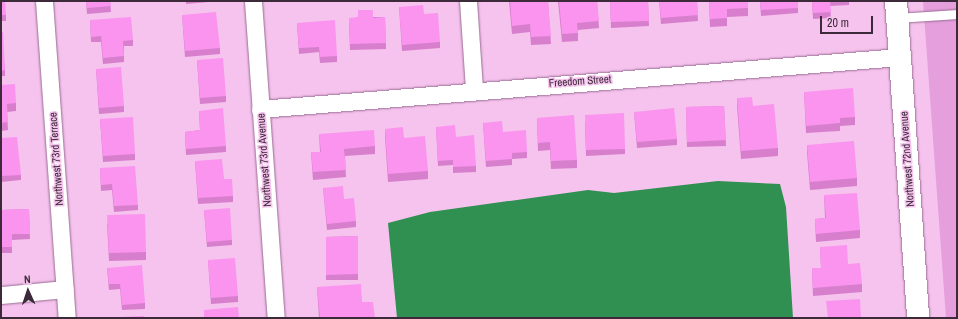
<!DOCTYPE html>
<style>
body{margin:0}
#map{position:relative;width:958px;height:319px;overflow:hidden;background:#f5c3ed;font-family:"Archivo Narrow",sans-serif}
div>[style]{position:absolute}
.green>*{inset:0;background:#e69fdd}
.water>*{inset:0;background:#2f9051}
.roads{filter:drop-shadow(0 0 1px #986c92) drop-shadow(0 0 1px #986c92)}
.lane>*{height:9px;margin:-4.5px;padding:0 4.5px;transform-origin:4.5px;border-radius:4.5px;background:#fff}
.street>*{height:17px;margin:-8.5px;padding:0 8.5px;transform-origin:8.5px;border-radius:8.5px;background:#fff}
.secondary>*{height:22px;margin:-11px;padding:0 11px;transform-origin:11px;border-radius:11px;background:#fff}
.wall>*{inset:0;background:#d77fcd}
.building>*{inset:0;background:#fa94ee}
span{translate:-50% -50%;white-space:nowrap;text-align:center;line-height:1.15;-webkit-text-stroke:3px #f5c3ed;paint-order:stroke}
.street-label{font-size:11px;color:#3c2939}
.frame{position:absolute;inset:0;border:2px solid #3c2939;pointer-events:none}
.north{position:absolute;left:8px;top:271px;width:40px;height:40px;-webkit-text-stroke:3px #f5c3ed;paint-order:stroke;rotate:357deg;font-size:11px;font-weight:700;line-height:16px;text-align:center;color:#3c2939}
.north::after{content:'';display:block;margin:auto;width:14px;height:18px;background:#3c2939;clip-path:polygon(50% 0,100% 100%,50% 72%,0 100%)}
.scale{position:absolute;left:820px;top:16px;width:53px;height:18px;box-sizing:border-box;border:2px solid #3c2939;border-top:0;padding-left:5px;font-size:12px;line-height:14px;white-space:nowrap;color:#3c2939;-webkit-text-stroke:3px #f5c3ed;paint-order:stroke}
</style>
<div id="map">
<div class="green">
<div style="clip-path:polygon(923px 1px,957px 1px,957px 318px,946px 318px)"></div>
</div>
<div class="water">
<div style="clip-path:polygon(718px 181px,780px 184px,786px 207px,793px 318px,397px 318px,388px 223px,430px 212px,588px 190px,614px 193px)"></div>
</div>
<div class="roads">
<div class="lane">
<div style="left:897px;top:18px;width:60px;rotate:-3.8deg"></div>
</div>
<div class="street">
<div style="left:44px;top:1px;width:318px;rotate:85.9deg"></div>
<div style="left:253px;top:1px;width:318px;rotate:85.9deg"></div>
<div style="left:468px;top:1px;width:88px;rotate:86.1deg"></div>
<div style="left:260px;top:109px;width:642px;rotate:-4.65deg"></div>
<div style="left:1px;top:295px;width:64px;rotate:-5.4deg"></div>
</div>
<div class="secondary">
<div style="left:896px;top:1px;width:318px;rotate:86deg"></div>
</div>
</div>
<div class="wall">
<div style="clip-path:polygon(1px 1px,6px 15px,6px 21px,1px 21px)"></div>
<div style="clip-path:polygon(86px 1px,110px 1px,111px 12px,87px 14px)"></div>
<div style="clip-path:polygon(186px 1px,220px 1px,186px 4px)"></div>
<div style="clip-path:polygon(509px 1px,548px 1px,551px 44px,531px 45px,530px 32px,512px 34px)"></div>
<div style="clip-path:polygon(558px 1px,597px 1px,599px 28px,578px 30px,578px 41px,562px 42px)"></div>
<div style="clip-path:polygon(610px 1px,648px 1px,649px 26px,611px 28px)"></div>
<div style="clip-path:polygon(659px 1px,697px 1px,698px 21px,661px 24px)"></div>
<div style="clip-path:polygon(709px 1px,748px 1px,748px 16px,727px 17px,727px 26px,710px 27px)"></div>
<div style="clip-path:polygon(760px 1px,798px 1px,798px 13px,761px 16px)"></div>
<div style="clip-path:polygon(812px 1px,849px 1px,849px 5px,830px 6px,831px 18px,813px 19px)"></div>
<div style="clip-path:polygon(399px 7px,424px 14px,440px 42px,440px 48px,402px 51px)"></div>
<div style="clip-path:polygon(182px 15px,220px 48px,220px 54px,185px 57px)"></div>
<div style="clip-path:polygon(358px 17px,385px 17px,386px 49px,350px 50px,349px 23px)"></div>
<div style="clip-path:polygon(90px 20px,133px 40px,133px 46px,124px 46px,124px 62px,103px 64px,101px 42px,91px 42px)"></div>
<div style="clip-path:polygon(297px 23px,337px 56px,337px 62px,320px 63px,319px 52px,299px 54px)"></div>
<div style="clip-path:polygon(1px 32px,5px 70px,5px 76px,1px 76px)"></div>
<div style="clip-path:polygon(197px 60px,226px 96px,226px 102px,200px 104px)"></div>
<div style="clip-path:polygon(96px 69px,124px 106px,124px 112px,99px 114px)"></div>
<div style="clip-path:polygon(1px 85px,16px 103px,16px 111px,7px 112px,8px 130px,1px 131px)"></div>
<div style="clip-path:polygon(804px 92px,855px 117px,855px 125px,840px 126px,840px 131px,806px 133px)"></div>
<div style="clip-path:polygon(737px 98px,753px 106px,778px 148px,778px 156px,741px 159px,737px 106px)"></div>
<div style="clip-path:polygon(724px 106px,726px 146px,687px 147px,686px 107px)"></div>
<div style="clip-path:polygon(199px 111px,226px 146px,226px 152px,186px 155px,185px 132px,200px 130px)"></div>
<div style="clip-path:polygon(634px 112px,677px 139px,677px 145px,637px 148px)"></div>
<div style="clip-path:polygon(537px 118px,577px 160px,577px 168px,551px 169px,550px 150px,538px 151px)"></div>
<div style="clip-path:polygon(100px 119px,135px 154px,135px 160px,103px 162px)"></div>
<div style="clip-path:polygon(585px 121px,625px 149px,625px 154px,586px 156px)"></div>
<div style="clip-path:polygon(483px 123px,503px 132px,527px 152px,527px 158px,512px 159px,512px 165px,486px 167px)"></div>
<div style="clip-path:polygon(436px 127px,456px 137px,476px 166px,476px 172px,453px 173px,453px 165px,438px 166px)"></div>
<div style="clip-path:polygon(385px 129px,404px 138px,428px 171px,428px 179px,388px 182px,385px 137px)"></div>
<div style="clip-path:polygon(319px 134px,375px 146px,375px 154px,345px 156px,346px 177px,313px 180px,311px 152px,320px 152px)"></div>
<div style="clip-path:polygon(1px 138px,21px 175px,21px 180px,1px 182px)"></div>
<div style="clip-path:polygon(807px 145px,857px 178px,857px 186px,810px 190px,807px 152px)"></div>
<div style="clip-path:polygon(195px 161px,224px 179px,233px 196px,233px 202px,198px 204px)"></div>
<div style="clip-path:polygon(100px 168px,138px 205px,138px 210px,114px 212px,112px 190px,101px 191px)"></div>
<div style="clip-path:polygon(323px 188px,344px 199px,356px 221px,356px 227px,327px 230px)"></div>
<div style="clip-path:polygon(824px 195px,860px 230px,860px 238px,816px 242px,815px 219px,825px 218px)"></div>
<div style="clip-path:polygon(29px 209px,30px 239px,12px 240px,12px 253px,1px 253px,1px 210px)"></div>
<div style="clip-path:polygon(204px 210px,232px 240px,232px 245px,207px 247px)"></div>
<div style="clip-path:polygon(107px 223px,146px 252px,146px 260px,109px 261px)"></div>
<div style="clip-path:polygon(358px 236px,358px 280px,326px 280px,326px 237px)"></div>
<div style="clip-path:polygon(820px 247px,848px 264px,862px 284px,862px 292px,813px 296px,812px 268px,821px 268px)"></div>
<div style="clip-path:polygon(208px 260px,238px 296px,238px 302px,211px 304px)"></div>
<div style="clip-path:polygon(107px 268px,145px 303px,145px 309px,122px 310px,120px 289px,109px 290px)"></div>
<div style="clip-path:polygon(317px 287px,362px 302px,375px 318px,319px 318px)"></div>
</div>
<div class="building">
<div style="clip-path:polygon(1px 1px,5px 1px,6px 15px,1px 15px)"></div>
<div style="clip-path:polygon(86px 1px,110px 1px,111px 6px,87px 8px)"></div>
<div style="clip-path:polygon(510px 1px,548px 1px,551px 36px,531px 37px,530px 24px,512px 26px)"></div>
<div style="clip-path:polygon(559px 1px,597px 1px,599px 21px,577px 23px,578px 33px,562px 34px)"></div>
<div style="clip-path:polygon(610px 1px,648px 1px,649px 21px,611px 22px)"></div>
<div style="clip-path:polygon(659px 1px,697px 1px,698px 15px,661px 18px)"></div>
<div style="clip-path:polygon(709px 1px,748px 1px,748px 8px,727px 9px,727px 18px,710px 19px)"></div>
<div style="clip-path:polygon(760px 1px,798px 1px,798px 8px,761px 10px)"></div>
<div style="clip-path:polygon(812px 1px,830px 1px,831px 12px,813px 13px)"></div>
<div style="clip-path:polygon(423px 5px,424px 14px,438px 13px,440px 42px,402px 45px,399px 7px)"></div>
<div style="clip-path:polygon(358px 10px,373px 10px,373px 18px,385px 17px,386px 43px,350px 44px,349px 18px,358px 17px)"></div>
<div style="clip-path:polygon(216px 12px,220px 48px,185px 51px,182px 15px)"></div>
<div style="clip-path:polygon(131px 17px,133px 40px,123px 41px,124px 56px,103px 58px,101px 36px,91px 37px,90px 20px)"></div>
<div style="clip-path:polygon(335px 20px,337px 56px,320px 57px,319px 47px,299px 48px,297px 23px)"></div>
<div style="clip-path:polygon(1px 32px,3px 32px,5px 70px,1px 71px)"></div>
<div style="clip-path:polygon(223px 58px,226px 96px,200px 98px,197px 60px)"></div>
<div style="clip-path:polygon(121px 67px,124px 106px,99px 108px,96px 69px)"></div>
<div style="clip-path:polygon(15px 84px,16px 103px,7px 104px,8px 122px,1px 123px,1px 85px)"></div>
<div style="clip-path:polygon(853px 88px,855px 117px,840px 118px,840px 123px,806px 126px,804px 92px)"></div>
<div style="clip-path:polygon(752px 97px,753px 106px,774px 104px,778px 148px,741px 151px,737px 98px)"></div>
<div style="clip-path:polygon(724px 106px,726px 140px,687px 142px,686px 107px)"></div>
<div style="clip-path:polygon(223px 108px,226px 146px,186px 149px,185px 132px,200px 130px,199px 111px)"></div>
<div style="clip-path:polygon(674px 108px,677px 139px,637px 142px,634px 112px)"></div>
<div style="clip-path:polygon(624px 113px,625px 149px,586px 150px,585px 115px)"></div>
<div style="clip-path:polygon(574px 115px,577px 160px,551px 161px,550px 142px,538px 143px,537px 118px)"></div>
<div style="clip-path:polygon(133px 117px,135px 154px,103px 156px,100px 119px)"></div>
<div style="clip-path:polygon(502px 121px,503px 132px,526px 130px,527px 152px,512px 153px,512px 159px,486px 161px,483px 123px)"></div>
<div style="clip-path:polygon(455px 125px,456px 137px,474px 135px,476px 166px,453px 167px,453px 160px,438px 161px,436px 127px)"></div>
<div style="clip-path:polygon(403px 127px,404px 138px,425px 136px,428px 171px,388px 174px,385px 129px)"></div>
<div style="clip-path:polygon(374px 130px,375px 146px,344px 149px,346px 170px,313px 172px,311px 152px,321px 152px,319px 134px)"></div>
<div style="clip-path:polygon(17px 137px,21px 175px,1px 176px,1px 138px)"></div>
<div style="clip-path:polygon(854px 141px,857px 178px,810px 182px,807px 145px)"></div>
<div style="clip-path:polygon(222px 159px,224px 179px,232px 179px,233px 196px,198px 198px,195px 161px)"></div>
<div style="clip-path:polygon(135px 166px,138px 205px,114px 206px,112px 184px,101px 185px,100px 168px)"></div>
<div style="clip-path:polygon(343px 186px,344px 199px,354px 198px,356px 221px,327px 224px,323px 188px)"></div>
<div style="clip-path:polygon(857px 193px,860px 230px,816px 234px,815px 219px,826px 218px,824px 195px)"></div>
<div style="clip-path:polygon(230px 208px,232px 240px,207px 242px,204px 210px)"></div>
<div style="clip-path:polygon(29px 209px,30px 234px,12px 234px,12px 247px,1px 247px,1px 210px)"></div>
<div style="clip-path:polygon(145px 214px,146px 252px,109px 253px,107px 215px)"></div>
<div style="clip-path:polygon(358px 236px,358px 274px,326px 275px,326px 237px)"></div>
<div style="clip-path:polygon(847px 245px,848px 264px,860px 263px,862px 284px,813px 288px,812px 268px,821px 268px,820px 247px)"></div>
<div style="clip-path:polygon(235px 258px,238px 296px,211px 298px,208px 260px)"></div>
<div style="clip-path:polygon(142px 265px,145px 303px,122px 305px,120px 284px,109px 284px,107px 268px)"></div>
<div style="clip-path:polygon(361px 284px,362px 302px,373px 302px,375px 318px,320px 318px,317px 287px)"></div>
<div style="clip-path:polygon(860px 299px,861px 318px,828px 318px,826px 301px)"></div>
<div style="clip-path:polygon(238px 307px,239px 318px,204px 318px,204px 310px)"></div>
<div style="clip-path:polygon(144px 316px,144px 318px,121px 318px,121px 317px)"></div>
</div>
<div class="street-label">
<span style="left:580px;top:81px;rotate:-4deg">Freedom Street</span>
<span style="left:56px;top:159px;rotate:-94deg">Northwest 73rd Terrace</span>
<span style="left:907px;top:159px;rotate:-94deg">Northwest 72nd Avenue</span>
<span style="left:264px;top:160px;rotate:-94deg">Northwest 73rd Avenue</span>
</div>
<div class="frame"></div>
<div class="north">N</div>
<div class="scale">20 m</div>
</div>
